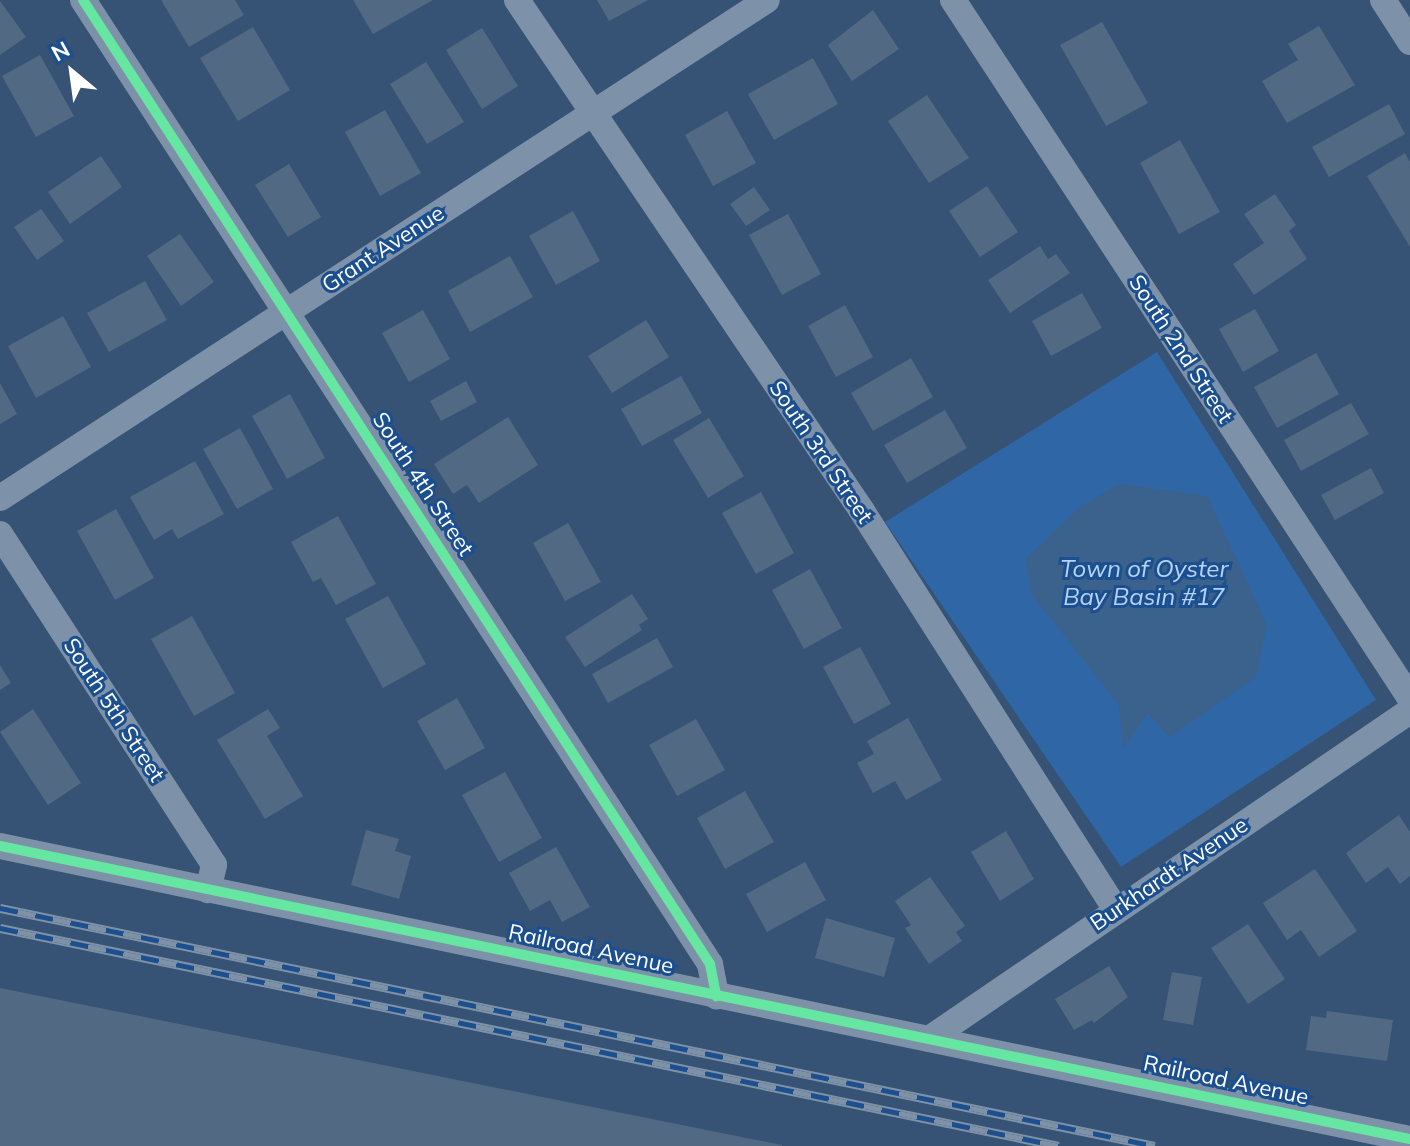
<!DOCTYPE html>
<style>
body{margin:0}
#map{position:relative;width:1410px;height:1146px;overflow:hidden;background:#365274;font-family:Mulish,sans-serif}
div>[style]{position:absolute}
.green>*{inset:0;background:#2f66a5}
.water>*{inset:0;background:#3b618d}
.building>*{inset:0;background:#526984}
.minor>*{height:26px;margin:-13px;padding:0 13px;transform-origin:13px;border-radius:13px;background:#7d92a8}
.rail>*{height:9px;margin-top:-4.5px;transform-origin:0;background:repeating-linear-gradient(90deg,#1b4f8f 0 18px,#7e92a7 0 36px);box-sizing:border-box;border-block:2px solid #7e92a7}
.cycleway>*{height:10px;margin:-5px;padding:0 5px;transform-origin:5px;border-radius:5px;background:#66e7a1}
span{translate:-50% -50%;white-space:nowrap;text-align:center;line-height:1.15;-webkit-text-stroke:6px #1b4f8f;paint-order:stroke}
.street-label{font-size:22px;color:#fff}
.water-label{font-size:24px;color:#b5d3f5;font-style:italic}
.north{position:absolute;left:32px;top:32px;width:80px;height:80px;-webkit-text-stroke:6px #1b4f8f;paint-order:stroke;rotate:331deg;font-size:22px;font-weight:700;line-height:32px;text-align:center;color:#fff}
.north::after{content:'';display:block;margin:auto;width:28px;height:36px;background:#fff;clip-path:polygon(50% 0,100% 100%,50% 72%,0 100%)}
</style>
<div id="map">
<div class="green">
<div style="clip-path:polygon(1157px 352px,1376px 700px,1121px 867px,885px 522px)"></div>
</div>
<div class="water">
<div style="clip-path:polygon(1119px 484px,1207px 496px,1267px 625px,1256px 677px,1170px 737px,1148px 713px,1123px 749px,1119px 705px,1032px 595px,1026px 559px,1080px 507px)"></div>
</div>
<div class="building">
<div style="clip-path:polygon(161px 0,235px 0,244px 15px,189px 47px)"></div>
<div style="clip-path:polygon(353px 0,433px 0,373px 34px)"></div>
<div style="clip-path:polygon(597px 0,648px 0,609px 21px)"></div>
<div style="clip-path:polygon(0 1px,26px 37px,0 55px)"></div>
<div style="clip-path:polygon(873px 10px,899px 49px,852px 81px,828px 45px)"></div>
<div style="clip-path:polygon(1102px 22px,1148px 103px,1106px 126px,1060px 45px)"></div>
<div style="clip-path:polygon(1319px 26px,1355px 85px,1287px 123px,1262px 81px,1298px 60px,1288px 44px)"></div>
<div style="clip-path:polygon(253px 27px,290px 90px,238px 121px,200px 58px)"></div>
<div style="clip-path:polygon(482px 28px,518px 86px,482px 109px,446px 50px)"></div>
<div style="clip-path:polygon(40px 55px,74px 116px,36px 137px,2px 76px)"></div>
<div style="clip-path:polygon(813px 58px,838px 104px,774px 140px,748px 94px)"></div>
<div style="clip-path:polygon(426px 62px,464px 122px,427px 144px,390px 84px)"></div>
<div style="clip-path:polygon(927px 95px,969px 158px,929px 183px,888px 121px)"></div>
<div style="clip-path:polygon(1389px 104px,1405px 134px,1329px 177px,1312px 147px)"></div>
<div style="clip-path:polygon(385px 110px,421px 173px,380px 196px,345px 132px)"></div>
<div style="clip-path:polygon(727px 111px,756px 163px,713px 186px,685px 135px)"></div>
<div style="clip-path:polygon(1180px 140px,1220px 212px,1179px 234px,1140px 163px)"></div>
<div style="clip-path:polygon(1405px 153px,1410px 162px,1410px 247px,1367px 176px)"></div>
<div style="clip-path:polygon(101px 156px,122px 187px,70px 224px,48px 192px)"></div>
<div style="clip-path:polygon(289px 164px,321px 217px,288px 237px,255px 185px)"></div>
<div style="clip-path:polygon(987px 186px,1018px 232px,980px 257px,949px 211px)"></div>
<div style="clip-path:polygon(754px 187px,770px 210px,746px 226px,730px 204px)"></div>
<div style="clip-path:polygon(1275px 194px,1296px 225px,1289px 231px,1307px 259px,1254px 295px,1233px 264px,1264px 243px,1244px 214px)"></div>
<div style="clip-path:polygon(41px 209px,64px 241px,37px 260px,14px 227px)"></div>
<div style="clip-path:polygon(573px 211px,600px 261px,556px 285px,529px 236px)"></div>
<div style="clip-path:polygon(788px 214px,821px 274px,782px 295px,749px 235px)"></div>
<div style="clip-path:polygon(180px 234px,214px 282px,181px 306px,147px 256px)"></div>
<div style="clip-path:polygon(1040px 246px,1048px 259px,1056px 254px,1070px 273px,1010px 313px,988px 280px)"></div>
<div style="clip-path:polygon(510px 256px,533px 297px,470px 332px,448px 291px)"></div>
<div style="clip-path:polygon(145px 281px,167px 320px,109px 352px,87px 313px)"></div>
<div style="clip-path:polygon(1082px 293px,1102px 328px,1051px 356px,1032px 321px)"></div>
<div style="clip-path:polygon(845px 305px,873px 357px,836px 377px,808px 326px)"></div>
<div style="clip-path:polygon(1255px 309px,1279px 351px,1243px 372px,1219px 329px)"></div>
<div style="clip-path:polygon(423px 310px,450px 359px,409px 382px,382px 333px)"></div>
<div style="clip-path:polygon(63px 316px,91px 367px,36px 398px,8px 346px)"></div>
<div style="clip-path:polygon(646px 320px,669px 357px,612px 393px,588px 356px)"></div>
<div style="clip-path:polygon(1316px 353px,1339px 394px,1277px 428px,1254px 387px)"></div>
<div style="clip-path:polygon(911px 358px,933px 397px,873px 431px,851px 393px)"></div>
<div style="clip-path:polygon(681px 376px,702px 413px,642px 446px,621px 409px)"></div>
<div style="clip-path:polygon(466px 381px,477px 402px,441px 421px,430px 401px)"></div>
<div style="clip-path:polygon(0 383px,17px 414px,0 424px)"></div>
<div style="clip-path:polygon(290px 394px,325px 458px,287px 479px,252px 416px)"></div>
<div style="clip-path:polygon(1351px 403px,1369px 434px,1301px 471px,1284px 440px)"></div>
<div style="clip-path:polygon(945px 410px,967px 448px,907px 483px,884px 445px)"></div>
<div style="clip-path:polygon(508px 417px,538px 465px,479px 503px,467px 485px,453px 494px,434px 464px)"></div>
<div style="clip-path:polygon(709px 418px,744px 476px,708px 498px,673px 440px)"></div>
<div style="clip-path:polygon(240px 428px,273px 489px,237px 509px,203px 449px)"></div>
<div style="clip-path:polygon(195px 461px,224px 514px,178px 539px,172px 529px,154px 540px,130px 497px)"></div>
<div style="clip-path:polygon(1371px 468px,1384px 493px,1335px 520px,1321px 495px)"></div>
<div style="clip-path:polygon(761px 492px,794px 553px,756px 574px,722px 513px)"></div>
<div style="clip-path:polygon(116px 509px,154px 578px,115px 600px,77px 531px)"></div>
<div style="clip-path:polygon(338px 516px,376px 584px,336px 605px,321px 578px,313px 582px,291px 542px)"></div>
<div style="clip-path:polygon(568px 523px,601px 582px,565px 601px,533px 543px)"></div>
<div style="clip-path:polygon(810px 569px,842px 628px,804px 649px,772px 590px)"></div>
<div style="clip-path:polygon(632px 594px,648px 619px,639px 625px,642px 630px,585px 667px,565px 637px)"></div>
<div style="clip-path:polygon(388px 596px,426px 664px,383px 688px,345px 619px)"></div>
<div style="clip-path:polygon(192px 616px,235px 693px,194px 716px,151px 639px)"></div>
<div style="clip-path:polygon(657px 638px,673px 667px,608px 703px,592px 674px)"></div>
<div style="clip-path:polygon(860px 647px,891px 704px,854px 724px,823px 667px)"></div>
<div style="clip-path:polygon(0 665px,11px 683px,0 690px)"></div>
<div style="clip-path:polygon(457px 698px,485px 748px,445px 770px,417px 721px)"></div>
<div style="clip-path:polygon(33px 709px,81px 783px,48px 805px,0 732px)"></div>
<div style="clip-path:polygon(268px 709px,280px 728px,267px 736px,303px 796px,265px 819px,217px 740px)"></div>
<div style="clip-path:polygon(908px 718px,942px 780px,906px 800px,895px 781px,873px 793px,857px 763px,874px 754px,867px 741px)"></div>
<div style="clip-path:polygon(696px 719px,725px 770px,677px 796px,649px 745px)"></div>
<div style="clip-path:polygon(505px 772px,542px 838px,499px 862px,462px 795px)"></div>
<div style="clip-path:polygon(745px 791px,774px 842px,725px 869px,697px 818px)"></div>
<div style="clip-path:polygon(1399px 815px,1410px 832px,1410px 876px,1400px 884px,1388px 867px,1366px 883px,1346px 853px)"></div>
<div style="clip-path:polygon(366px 830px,399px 839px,395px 851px,411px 856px,399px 899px,351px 885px)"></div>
<div style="clip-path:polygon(1006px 831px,1034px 879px,1000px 901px,971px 852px)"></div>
<div style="clip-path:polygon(556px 847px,590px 907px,562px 922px,550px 900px,530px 911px,509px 873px)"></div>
<div style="clip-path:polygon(805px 862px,826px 900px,767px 932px,746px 894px)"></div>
<div style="clip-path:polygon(1315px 869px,1357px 931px,1319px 957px,1301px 930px,1287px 940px,1263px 903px)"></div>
<div style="clip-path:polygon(930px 877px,965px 926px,956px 932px,962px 941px,929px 964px,905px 928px,911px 925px,895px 901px)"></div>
<div style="clip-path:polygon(826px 918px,895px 938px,884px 977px,815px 958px)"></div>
<div style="clip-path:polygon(1248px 924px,1285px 979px,1248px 1004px,1211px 948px)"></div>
<div style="clip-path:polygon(1109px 966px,1128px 997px,1094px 1023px,1092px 1020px,1074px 1030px,1055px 999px)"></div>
<div style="clip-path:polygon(1172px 972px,1202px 977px,1193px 1025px,1163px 1020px)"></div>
<div style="clip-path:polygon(0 988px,782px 1145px,782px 1146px,0 1146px)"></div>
<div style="clip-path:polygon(1327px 1011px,1393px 1020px,1387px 1061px,1306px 1050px,1311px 1016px,1326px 1018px)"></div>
</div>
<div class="minor">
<div style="left:83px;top:0;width:1150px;rotate:56.96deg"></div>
<div style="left:710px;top:964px;width:33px;rotate:79deg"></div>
<div style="left:517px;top:0;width:617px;rotate:55.97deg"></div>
<div style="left:862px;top:511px;width:473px;rotate:57.5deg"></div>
<div style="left:953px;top:0;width:834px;rotate:56.79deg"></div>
<div style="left:1383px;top:0;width:50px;rotate:57.3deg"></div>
<div style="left:0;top:498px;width:914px;rotate:-32.99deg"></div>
<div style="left:0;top:534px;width:394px;rotate:57.1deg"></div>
<div style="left:214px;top:865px;width:26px;rotate:103deg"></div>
<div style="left:0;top:846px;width:1440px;rotate:11.74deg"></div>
<div style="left:929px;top:1039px;width:582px;rotate:-34.29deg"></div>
</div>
<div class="rail">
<div style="left:0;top:908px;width:1179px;rotate:11.64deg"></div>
<div style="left:0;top:928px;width:1081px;rotate:11.63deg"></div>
</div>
<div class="cycleway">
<div style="left:83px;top:0;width:1150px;rotate:56.96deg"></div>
<div style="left:710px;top:964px;width:33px;rotate:79deg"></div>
<div style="left:0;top:846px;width:1440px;rotate:11.74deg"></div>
</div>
<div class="street-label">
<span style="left:383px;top:249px;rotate:-33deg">Grant Avenue</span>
<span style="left:1181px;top:349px;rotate:57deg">South 2nd Street</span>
<span style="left:821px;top:452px;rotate:56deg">South 3rd Street</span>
<span style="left:423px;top:484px;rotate:57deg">South 4th Street</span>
<span style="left:114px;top:710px;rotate:57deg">South 5th Street</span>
<span style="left:1169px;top:874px;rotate:-34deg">Burkhardt Avenue</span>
<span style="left:591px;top:949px;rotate:12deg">Railroad Avenue</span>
<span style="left:1226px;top:1080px;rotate:12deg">Railroad Avenue</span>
</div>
<div class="water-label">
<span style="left:1144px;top:583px">Town of Oyster<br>Bay Basin #17</span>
</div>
<div class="north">N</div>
</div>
